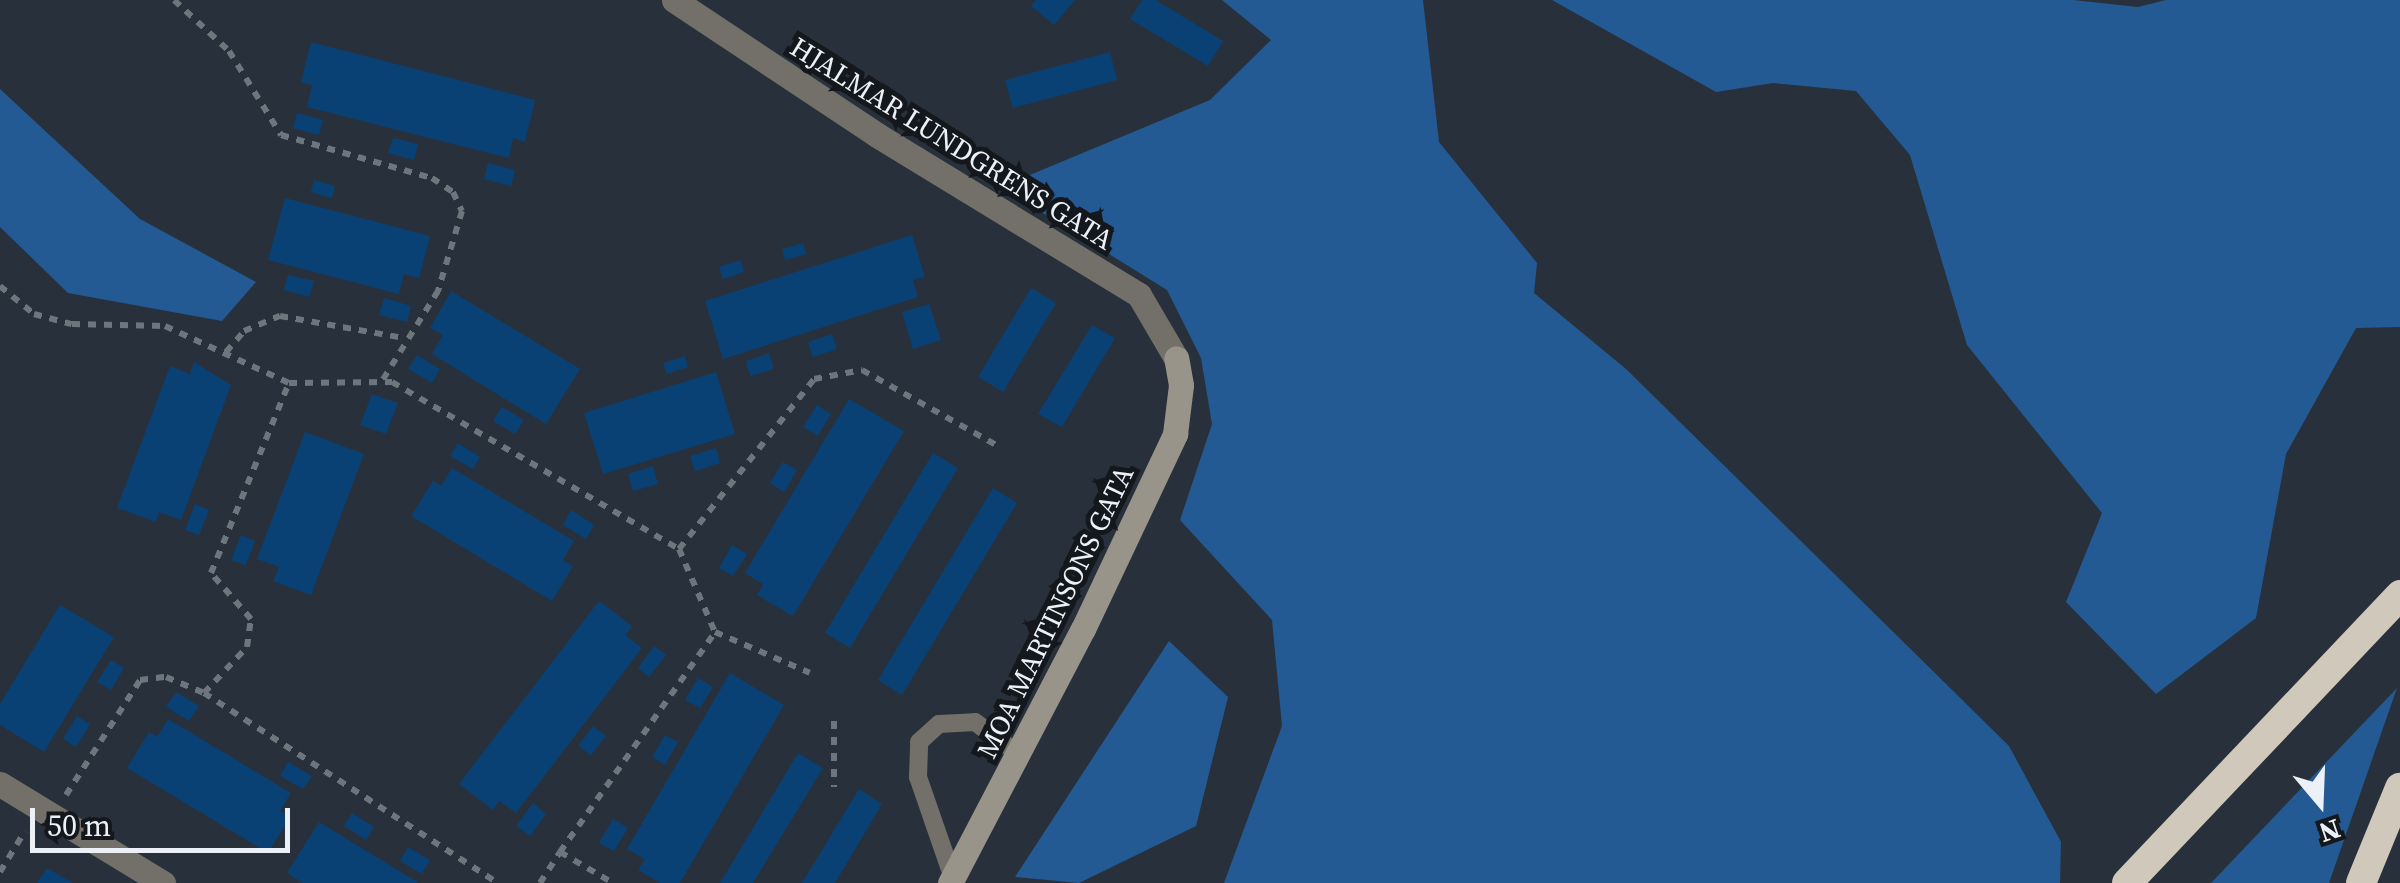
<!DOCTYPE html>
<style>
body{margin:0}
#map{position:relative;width:2400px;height:883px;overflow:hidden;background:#28313b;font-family:"Source Serif 4",serif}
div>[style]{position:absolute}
.green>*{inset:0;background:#235a93}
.building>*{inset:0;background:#094174}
.path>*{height:6px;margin-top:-3px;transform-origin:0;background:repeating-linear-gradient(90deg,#6d757d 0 8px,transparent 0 16px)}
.lane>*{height:18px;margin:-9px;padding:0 9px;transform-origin:9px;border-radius:9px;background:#73706a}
.street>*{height:25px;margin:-12.5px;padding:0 12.5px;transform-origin:12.5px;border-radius:12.5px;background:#73706a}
.secondary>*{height:25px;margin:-12.5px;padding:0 12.5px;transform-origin:12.5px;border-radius:12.5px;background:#99948a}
.highway>*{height:30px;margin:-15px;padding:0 15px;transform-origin:15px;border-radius:15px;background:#d0c8ba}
span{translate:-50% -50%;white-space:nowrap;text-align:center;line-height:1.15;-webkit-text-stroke:10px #14181d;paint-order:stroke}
.street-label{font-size:28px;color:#ebf1f7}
.north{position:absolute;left:2270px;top:753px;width:100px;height:100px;-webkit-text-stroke:8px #14181d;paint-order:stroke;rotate:161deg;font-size:28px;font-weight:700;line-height:40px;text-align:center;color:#ebf1f7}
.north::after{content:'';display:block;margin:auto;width:35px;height:45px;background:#ebf1f7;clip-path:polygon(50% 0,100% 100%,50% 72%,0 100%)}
.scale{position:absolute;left:30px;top:808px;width:260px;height:45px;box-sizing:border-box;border:5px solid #ebf1f7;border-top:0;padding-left:12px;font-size:30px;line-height:35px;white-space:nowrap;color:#ebf1f7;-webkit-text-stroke:8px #14181d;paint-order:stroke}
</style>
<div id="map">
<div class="green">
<div style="clip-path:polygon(1222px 0,1423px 0,1439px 142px,1537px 263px,1534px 293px,1626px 369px,2009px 746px,2061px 842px,2060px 883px,1224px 883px,1282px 726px,1272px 620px,1180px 520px,1212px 424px,1201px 358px,1167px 290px,1001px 187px,1210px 100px,1271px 40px)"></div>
<div style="clip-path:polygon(1552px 0,2073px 0,2138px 7px,2166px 0,2400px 0,2400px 327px,2356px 328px,2286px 454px,2256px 618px,2156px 694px,2066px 602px,2102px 513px,1967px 345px,1910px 155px,1856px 91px,1773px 83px,1716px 92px)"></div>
<div style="clip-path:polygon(0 89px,140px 219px,256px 282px,222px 321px,68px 293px,0 227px)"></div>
<div style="clip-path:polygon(1169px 641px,1228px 697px,1196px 826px,1079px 883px,1015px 877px)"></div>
<div style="clip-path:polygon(2397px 688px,2329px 883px,2211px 883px)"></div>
</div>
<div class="building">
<div style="clip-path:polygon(1036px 0,1075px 0,1054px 25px,1031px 6px)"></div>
<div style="clip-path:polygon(1142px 0,1156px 0,1223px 41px,1208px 66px,1130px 19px)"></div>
<div style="clip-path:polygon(311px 42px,535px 100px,525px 142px,513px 138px,509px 158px,307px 107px,312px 85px,301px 82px)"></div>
<div style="clip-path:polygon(1110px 52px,1117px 80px,1013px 108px,1005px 80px)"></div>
<div style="clip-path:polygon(297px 113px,323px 120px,319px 135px,293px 128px)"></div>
<div style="clip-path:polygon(393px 138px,418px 144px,414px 160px,388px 153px)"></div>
<div style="clip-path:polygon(488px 163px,515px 170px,511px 186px,484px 179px)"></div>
<div style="clip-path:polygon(314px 180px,335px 186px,332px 198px,311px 192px)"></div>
<div style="clip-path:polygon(285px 198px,430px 236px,419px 278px,404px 274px,399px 294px,268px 260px)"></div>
<div style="clip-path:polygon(912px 235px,925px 277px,913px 280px,918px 297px,723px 359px,705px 301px)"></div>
<div style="clip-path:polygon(803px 243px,806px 254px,785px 260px,782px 249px)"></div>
<div style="clip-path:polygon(740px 260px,744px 272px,723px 279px,719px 267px)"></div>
<div style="clip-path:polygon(288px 275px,314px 281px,309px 297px,284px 290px)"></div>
<div style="clip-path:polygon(1031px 288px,1056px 303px,1003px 392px,978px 377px)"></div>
<div style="clip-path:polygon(451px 291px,580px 369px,546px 424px,432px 354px,443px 335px,430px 328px)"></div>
<div style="clip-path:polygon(384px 298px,411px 306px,407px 322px,379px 315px)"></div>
<div style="clip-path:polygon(929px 304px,941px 340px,913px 349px,902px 312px)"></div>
<div style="clip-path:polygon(1092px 325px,1115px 338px,1062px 427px,1038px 414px)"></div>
<div style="clip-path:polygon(832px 334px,837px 349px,813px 357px,808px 342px)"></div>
<div style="clip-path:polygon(769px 353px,774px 369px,750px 376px,746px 361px)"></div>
<div style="clip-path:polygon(417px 355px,440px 369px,432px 383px,408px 369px)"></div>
<div style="clip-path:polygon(685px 356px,688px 367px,667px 374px,663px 363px)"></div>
<div style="clip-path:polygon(194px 362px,231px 385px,181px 520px,159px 512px,156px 522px,117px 508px,170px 366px,190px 374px)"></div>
<div style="clip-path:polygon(716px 372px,735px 434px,603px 474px,584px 413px)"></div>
<div style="clip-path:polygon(372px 394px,398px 403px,386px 434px,360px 425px)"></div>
<div style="clip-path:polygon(849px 399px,904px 431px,793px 616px,757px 595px,763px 584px,745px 573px)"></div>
<div style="clip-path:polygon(817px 405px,831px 414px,818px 436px,803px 427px)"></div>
<div style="clip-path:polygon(502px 407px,524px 420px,515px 434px,493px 421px)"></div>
<div style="clip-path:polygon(305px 432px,364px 454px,311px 595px,273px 581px,279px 567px,257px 559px)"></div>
<div style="clip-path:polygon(458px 443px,480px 457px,473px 469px,450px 456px)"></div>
<div style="clip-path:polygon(716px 448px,720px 463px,695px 471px,690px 456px)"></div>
<div style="clip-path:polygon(933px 453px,958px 468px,850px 648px,825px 633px)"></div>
<div style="clip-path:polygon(783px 462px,797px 470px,784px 492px,770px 483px)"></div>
<div style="clip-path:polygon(653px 466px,658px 484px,633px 491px,628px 474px)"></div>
<div style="clip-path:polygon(452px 468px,574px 541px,563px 560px,573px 566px,552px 601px,411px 516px,433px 481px,441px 486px)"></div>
<div style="clip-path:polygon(993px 488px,1017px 503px,902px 695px,878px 680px)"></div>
<div style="clip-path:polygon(195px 504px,209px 510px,199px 535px,185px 530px)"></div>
<div style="clip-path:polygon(571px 510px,594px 525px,586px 539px,563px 525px)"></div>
<div style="clip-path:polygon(241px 535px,255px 541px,246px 565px,231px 560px)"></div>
<div style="clip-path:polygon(732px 545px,747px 554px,733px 576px,719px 568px)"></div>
<div style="clip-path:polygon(599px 601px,632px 626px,625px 635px,642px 648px,516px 813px,499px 801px,493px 810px,459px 784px)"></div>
<div style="clip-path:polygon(60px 605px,114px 637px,44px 752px,0 725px,0 704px)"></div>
<div style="clip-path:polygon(654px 646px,666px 655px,649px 677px,638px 668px)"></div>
<div style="clip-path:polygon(111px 660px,124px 668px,111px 690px,97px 682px)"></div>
<div style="clip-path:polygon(730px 673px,784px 705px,680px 883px,660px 883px,638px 870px,645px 859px,627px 849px)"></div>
<div style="clip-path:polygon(698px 678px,713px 687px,700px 708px,685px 700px)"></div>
<div style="clip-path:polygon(176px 692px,199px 706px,189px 721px,166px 707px)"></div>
<div style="clip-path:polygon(77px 716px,90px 724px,76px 747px,63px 739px)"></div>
<div style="clip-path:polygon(168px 719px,291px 793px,280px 811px,290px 817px,268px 853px,127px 768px,149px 732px,157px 737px)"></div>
<div style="clip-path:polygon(593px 726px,606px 736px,591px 755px,578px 746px)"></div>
<div style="clip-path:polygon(665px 735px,678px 742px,665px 765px,652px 757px)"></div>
<div style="clip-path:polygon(798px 753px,823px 768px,753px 883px,720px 883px)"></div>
<div style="clip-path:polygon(288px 762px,312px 776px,303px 789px,280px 776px)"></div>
<div style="clip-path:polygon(859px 789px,882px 804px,835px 883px,802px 883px)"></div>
<div style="clip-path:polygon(533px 803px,546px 814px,530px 836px,516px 826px)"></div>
<div style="clip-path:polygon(352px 813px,374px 827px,366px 840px,344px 826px)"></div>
<div style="clip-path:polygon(613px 819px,628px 828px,614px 851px,599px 843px)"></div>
<div style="clip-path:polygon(319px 822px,337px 833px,419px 883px,303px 883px,287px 873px)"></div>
<div style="clip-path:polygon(408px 847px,430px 860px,422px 874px,400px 861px)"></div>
<div style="clip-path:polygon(47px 868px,73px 883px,37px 883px)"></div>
</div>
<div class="path">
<div style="left:174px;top:0;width:75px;rotate:42.8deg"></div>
<div style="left:229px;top:51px;width:99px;rotate:58.2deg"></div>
<div style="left:281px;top:135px;width:157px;rotate:15.9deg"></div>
<div style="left:432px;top:178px;width:25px;rotate:34deg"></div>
<div style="left:453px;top:192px;width:21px;rotate:65deg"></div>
<div style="left:462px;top:211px;width:84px;rotate:106.7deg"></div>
<div style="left:438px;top:291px;width:106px;rotate:121.9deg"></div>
<div style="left:0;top:286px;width:44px;rotate:39.5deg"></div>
<div style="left:34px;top:314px;width:39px;rotate:15deg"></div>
<div style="left:72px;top:324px;width:93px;rotate:1.2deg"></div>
<div style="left:165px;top:326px;width:136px;rotate:24.7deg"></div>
<div style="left:289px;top:383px;width:103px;rotate:-0.6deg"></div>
<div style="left:392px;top:382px;width:332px;rotate:30.2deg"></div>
<div style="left:679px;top:549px;width:90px;rotate:66.6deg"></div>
<div style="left:715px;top:632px;width:103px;rotate:23.3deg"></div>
<div style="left:226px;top:352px;width:28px;rotate:-49deg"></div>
<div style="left:244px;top:331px;width:39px;rotate:-23deg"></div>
<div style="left:280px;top:316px;width:125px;rotate:10.1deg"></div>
<div style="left:679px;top:549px;width:217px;rotate:-51.5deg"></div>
<div style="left:814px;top:379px;width:49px;rotate:-10.6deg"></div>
<div style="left:862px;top:370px;width:154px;rotate:29.2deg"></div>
<div style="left:204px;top:693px;width:63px;rotate:-46.9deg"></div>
<div style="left:247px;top:647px;width:28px;rotate:-82deg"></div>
<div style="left:251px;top:619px;width:61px;rotate:-131deg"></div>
<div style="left:211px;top:573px;width:205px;rotate:-67.7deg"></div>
<div style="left:834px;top:721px;width:66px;rotate:90deg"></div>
<div style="left:66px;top:795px;width:137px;rotate:-57.2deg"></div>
<div style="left:140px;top:680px;width:26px;rotate:-7deg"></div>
<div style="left:166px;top:677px;width:41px;rotate:22.8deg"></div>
<div style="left:204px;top:693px;width:350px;rotate:32.9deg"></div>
<div style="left:560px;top:852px;width:269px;rotate:-54.8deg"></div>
<div style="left:0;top:872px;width:48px;rotate:-58.6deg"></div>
<div style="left:540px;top:883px;width:37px;rotate:-57deg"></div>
<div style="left:560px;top:852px;width:61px;rotate:30.3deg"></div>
</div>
<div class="lane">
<div style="left:953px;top:878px;width:107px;rotate:-109.1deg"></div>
<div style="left:918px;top:777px;width:35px;rotate:-88deg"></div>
<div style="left:919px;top:742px;width:27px;rotate:-42deg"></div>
<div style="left:939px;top:724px;width:36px;rotate:-3deg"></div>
<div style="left:975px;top:722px;width:56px;rotate:36.3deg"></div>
</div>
<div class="street">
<div style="left:674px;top:0;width:244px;rotate:33.6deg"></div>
<div style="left:877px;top:135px;width:307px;rotate:31.4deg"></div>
<div style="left:1139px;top:295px;width:73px;rotate:59.6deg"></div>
<div style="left:0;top:784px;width:191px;rotate:31.3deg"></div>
</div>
<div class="secondary">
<div style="left:950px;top:883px;width:287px;rotate:-62.4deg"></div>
<div style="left:1083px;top:629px;width:216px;rotate:-64.7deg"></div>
<div style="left:1175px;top:434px;width:49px;rotate:-83deg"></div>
<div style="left:1181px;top:385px;width:27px;rotate:-100deg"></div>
</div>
<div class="highway">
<div style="left:2127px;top:883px;width:397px;rotate:-46.5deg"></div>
<div style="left:2361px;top:883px;width:103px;rotate:-67.7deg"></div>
</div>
<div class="street-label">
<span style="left:952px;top:143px;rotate:32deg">HJALMAR LUNDGRENS GATA</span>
<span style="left:1055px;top:612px;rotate:-64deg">MOA MARTINSONS GATA</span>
</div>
<div class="north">N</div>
<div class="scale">50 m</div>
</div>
